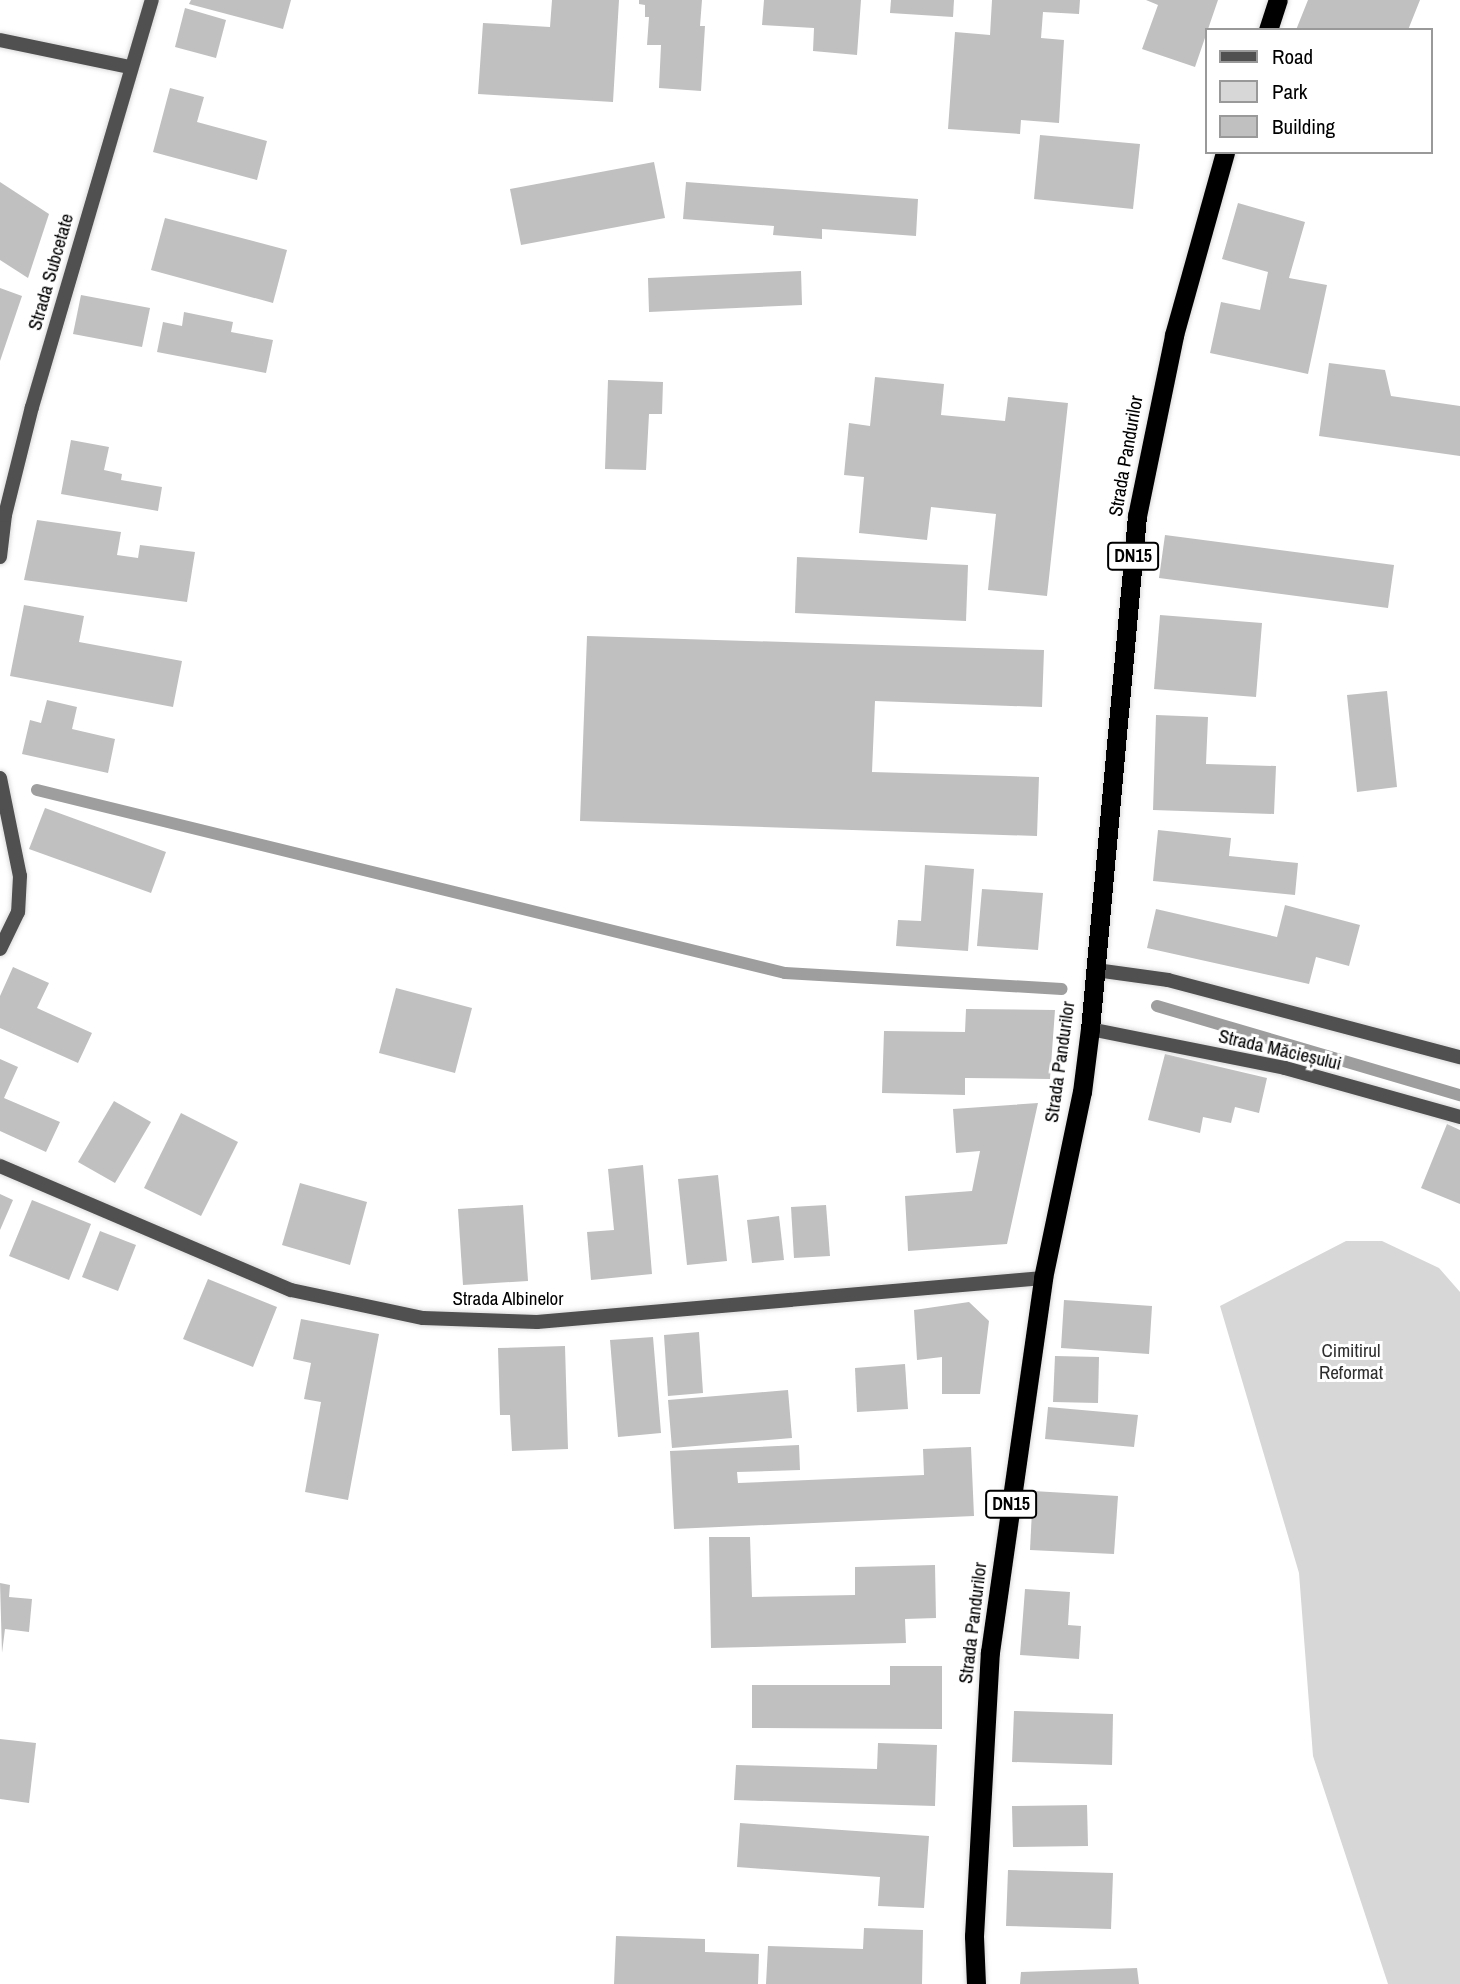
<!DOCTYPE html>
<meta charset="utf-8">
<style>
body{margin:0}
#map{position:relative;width:1460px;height:1984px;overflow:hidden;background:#fff;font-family:"Archivo Narrow",sans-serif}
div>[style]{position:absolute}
.green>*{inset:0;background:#d7d7d7}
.stream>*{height:12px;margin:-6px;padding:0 6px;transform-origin:6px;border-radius:6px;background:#9e9e9e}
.building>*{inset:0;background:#c0c0c0}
.roads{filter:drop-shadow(0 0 2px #dbdbdb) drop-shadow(0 0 2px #dbdbdb)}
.minor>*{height:14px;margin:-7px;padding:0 7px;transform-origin:7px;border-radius:7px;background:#505050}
.trunk>*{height:19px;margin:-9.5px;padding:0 9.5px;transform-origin:9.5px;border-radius:9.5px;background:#000}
span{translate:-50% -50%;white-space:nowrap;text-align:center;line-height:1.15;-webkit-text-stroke:6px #fff;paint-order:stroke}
.shield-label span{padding:2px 5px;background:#fff;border:2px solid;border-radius:5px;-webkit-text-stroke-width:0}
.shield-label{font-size:18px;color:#000;font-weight:700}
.street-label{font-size:19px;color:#000}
.park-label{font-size:19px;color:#2e2e2e}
.legend{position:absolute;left:1205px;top:28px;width:228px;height:126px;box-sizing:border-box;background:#fff;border:2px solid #999;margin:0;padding:9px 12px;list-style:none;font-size:21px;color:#000}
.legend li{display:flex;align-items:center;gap:14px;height:35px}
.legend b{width:35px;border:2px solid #999}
</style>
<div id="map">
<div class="green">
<div style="clip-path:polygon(1346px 1241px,1382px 1241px,1439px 1268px,1460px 1292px,1460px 1984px,1388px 1984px,1313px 1756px,1299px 1573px,1220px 1306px)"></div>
</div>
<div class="stream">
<div style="left:37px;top:790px;width:770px;rotate:13.75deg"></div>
<div style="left:785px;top:973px;width:277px;rotate:3.3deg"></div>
<div style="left:1157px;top:1006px;width:316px;rotate:16.4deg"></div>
</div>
<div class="building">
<div style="clip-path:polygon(191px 0,291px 0,283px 29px,189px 4px)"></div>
<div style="clip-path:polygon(552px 0,619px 0,613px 102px,478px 94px,483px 23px,550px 27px)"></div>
<div style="clip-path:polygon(639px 0,702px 0,700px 26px,705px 26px,701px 91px,659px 88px,661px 45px,647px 45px,649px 17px,645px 17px,645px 5px,639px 4px)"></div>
<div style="clip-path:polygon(764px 0,861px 0,857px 55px,813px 51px,814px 28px,762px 25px)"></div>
<div style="clip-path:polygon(891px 0,954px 0,953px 17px,890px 13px)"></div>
<div style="clip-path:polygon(992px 0,1080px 0,1079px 14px,1043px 12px,1041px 38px,1064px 40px,1059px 123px,1021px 120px,1020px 134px,948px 129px,955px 32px,990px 35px)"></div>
<div style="clip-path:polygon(1146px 0,1218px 0,1195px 67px,1142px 49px,1158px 5px)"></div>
<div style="clip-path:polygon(1308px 0,1420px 0,1408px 30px,1296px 30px)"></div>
<div style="clip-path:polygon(185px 8px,226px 20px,216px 58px,175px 47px)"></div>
<div style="clip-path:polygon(170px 88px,204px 97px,197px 122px,267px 141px,257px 180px,153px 152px)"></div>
<div style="clip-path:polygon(1040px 135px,1140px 144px,1133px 209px,1034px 199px)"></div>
<div style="clip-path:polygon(654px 162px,665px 218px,521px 245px,510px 189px)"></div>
<div style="clip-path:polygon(0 182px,49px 214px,28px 278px,0 260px)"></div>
<div style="clip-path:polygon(686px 182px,918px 199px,916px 236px,822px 229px,822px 239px,773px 235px,774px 226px,683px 219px)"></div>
<div style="clip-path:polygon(1238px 203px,1305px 222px,1289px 278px,1327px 285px,1308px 374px,1210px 353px,1221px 302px,1260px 310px,1268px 272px,1222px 259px)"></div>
<div style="clip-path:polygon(165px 218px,287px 250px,273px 303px,151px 270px)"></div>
<div style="clip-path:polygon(801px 271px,802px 305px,649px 312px,648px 278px)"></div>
<div style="clip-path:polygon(0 288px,22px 296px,0 361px)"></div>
<div style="clip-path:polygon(81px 295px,150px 308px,142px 347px,73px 334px)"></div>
<div style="clip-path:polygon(184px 312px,233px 322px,231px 332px,273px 340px,266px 373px,157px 352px,163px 322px,182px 326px)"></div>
<div style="clip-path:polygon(1329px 363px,1385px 370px,1391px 396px,1460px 406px,1460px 456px,1319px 436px)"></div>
<div style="clip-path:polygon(875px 377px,944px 384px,941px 415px,1005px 421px,1008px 397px,1068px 403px,1047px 596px,988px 590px,996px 514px,931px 507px,927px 540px,859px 533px,864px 477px,844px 475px,849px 423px,870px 426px)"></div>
<div style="clip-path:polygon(608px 380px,663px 382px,662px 414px,649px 414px,646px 470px,605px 469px)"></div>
<div style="clip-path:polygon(71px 440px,109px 447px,104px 470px,122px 474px,121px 480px,162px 487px,158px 511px,61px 494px)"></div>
<div style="clip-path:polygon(37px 520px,121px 532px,117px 555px,138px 558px,140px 545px,195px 552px,187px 602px,24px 580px)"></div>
<div style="clip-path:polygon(1165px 535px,1394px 565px,1388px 608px,1159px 578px)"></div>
<div style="clip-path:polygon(797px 557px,968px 565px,966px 621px,795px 613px)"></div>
<div style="clip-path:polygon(24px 605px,84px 616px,79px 642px,182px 661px,173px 707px,10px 676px)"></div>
<div style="clip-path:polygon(1160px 615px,1262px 623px,1256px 697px,1154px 689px)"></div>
<div style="clip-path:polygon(587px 636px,1044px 650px,1042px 707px,875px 701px,872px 772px,1039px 777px,1037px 836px,580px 821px)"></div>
<div style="clip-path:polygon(1387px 691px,1397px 787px,1357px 792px,1347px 695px)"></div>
<div style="clip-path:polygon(47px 700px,77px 707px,72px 729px,115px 739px,108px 773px,22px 754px,30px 720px,41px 723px)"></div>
<div style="clip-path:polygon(1156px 715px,1208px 717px,1206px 764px,1276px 766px,1274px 814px,1153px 810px)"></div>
<div style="clip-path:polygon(45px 808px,166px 852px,151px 893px,29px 849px)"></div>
<div style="clip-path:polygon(1158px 830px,1231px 838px,1229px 856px,1298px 863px,1295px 895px,1153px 881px)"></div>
<div style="clip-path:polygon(925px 865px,974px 869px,968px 951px,896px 946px,898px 920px,921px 921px)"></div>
<div style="clip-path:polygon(982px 889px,1043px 893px,1038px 950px,977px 946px)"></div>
<div style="clip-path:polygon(1285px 905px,1360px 925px,1349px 966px,1316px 957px,1309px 984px,1147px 948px,1156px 909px,1277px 937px)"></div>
<div style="clip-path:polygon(13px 967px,49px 983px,37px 1008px,92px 1033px,78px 1063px,0 1028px,0 996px)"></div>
<div style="clip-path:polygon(396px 988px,472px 1008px,455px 1073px,379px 1053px)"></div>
<div style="clip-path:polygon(966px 1009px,1055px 1010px,1050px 1079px,965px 1078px,965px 1095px,882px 1093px,884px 1031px,965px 1032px)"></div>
<div style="clip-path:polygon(1165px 1054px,1267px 1078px,1259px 1113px,1235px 1107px,1231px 1123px,1203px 1117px,1200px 1133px,1148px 1120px)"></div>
<div style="clip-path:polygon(0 1059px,18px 1067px,4px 1098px,60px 1122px,46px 1152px,0 1131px)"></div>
<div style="clip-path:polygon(114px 1101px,151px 1122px,115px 1183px,78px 1162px)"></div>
<div style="clip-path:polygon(1038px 1103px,1007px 1244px,908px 1251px,905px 1196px,972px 1191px,980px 1151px,956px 1153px,953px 1109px)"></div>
<div style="clip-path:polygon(181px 1113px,238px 1142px,201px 1216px,144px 1188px)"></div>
<div style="clip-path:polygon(1447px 1124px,1460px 1130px,1460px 1204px,1421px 1188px)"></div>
<div style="clip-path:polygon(643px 1165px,652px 1274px,591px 1280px,587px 1232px,614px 1230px,608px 1169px)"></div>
<div style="clip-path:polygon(718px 1175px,727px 1261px,687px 1265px,678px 1179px)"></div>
<div style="clip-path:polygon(300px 1183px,367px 1202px,350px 1265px,282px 1245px)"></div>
<div style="clip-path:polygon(0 1194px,13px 1200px,0 1230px)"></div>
<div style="clip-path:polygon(32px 1200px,91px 1224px,69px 1280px,9px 1256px)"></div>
<div style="clip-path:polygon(523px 1205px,528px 1281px,463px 1285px,458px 1209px)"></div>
<div style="clip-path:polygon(826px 1205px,830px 1256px,794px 1258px,791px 1207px)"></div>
<div style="clip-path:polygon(779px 1216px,784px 1260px,752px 1263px,747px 1220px)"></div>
<div style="clip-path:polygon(100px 1231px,136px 1245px,118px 1291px,82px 1277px)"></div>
<div style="clip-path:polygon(208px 1279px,277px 1307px,253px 1367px,183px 1339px)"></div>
<div style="clip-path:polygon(1064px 1300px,1152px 1306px,1149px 1354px,1061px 1348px)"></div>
<div style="clip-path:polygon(969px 1302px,989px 1321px,980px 1394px,942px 1394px,942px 1357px,917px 1360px,914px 1310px)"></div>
<div style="clip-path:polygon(301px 1319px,379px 1334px,348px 1500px,305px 1492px,321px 1402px,304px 1399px,311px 1363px,293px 1359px)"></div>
<div style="clip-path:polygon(699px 1332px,703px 1393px,668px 1396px,664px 1335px)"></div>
<div style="clip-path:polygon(653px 1337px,661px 1433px,618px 1437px,610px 1340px)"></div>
<div style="clip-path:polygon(565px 1346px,568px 1449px,512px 1451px,510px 1415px,500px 1415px,498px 1348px)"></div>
<div style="clip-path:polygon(1055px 1356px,1099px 1357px,1098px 1403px,1053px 1402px)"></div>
<div style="clip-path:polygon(905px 1364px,908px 1409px,857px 1412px,855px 1368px)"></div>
<div style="clip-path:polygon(788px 1390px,792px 1438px,672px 1448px,668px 1400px)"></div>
<div style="clip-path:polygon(1048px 1407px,1138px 1415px,1134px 1447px,1045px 1439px)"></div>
<div style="clip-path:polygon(799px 1445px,800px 1470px,737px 1472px,738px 1483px,924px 1475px,923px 1449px,971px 1447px,974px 1516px,674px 1529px,670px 1451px)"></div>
<div style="clip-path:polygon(1033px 1491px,1118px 1496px,1114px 1554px,1030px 1550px)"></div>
<div style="clip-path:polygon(709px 1537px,750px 1537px,752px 1597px,855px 1595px,855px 1567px,935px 1565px,936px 1618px,905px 1619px,906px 1643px,711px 1648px)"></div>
<div style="clip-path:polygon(0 1583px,10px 1585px,9px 1597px,32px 1599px,29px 1632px,5px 1629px,2px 1653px)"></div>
<div style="clip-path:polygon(1025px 1589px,1070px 1592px,1068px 1625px,1081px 1626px,1079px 1659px,1020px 1655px)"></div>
<div style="clip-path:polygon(890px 1666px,942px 1666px,942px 1729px,752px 1728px,752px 1685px,890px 1685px)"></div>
<div style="clip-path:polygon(1014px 1711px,1113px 1714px,1112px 1765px,1012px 1762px)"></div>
<div style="clip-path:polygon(0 1739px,36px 1743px,29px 1803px,0 1799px)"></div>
<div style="clip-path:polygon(878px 1743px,937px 1745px,935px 1806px,734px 1800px,736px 1765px,877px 1769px)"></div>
<div style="clip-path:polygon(1087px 1805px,1088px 1846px,1013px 1847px,1012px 1806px)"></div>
<div style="clip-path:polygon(740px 1823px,929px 1836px,924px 1908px,878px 1906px,880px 1877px,737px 1867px)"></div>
<div style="clip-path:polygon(1008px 1870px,1113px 1873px,1111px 1929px,1006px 1926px)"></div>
<div style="clip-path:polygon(864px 1928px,923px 1930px,922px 1984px,766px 1984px,768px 1946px,863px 1949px)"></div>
<div style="clip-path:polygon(616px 1936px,705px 1939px,705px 1952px,759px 1954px,758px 1984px,614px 1984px)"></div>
<div style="clip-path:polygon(1137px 1968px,1139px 1984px,1020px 1984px,1021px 1972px)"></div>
</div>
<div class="roads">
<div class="minor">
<div style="left:0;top:40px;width:132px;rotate:11.8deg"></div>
<div style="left:0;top:557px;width:42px;rotate:-83.2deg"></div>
<div style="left:5px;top:515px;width:111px;rotate:-76deg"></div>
<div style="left:32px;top:407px;width:424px;rotate:-73.6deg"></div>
<div style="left:0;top:778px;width:100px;rotate:78.5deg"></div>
<div style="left:20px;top:876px;width:36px;rotate:93deg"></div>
<div style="left:18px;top:912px;width:41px;rotate:115.9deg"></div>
<div style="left:1096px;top:970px;width:73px;rotate:7.9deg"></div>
<div style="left:1168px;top:980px;width:302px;rotate:14.8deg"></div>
<div style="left:1090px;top:1029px;width:199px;rotate:11.3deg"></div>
<div style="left:1285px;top:1068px;width:182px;rotate:15.6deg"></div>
<div style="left:0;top:1166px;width:316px;rotate:23.1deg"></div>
<div style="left:291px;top:1290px;width:135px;rotate:12deg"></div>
<div style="left:423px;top:1318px;width:114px;rotate:2deg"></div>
<div style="left:537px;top:1322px;width:508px;rotate:-4.97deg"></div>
</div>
<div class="trunk">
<div style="left:1268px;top:30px;width:32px;rotate:-72deg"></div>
<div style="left:976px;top:1984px;width:48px;rotate:-92.4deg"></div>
<div style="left:974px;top:1936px;width:284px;rotate:-86.8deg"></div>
<div style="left:990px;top:1652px;width:378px;rotate:-81.9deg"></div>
<div style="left:1043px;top:1278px;width:190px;rotate:-78.2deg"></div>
<div style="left:1082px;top:1092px;width:64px;rotate:-82.8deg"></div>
<div style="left:1090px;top:1029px;width:515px;rotate:-84.77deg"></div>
<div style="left:1137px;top:516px;width:185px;rotate:-78.4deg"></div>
<div style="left:1174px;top:335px;width:190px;rotate:-74.4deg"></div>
</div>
</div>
<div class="shield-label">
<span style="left:1133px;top:556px">DN15</span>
<span style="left:1011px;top:1504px">DN15</span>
</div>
<div class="street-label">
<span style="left:51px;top:272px;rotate:-74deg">Strada Subcetate</span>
<span style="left:1126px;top:456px;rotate:-80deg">Strada Pandurilor</span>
<span style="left:1280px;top:1050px;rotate:13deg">Strada Măcieșului</span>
<span style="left:1060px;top:1062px;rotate:-82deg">Strada Pandurilor</span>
<span style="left:508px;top:1299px">Strada Albinelor</span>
<span style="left:973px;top:1623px;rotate:-83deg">Strada Pandurilor</span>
</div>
<div class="park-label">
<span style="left:1351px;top:1362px">Cimitirul<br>Reformat</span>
</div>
<ul class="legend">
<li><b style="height:9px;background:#505050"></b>Road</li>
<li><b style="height:19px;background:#d7d7d7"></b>Park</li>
<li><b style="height:19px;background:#c0c0c0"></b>Building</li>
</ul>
</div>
